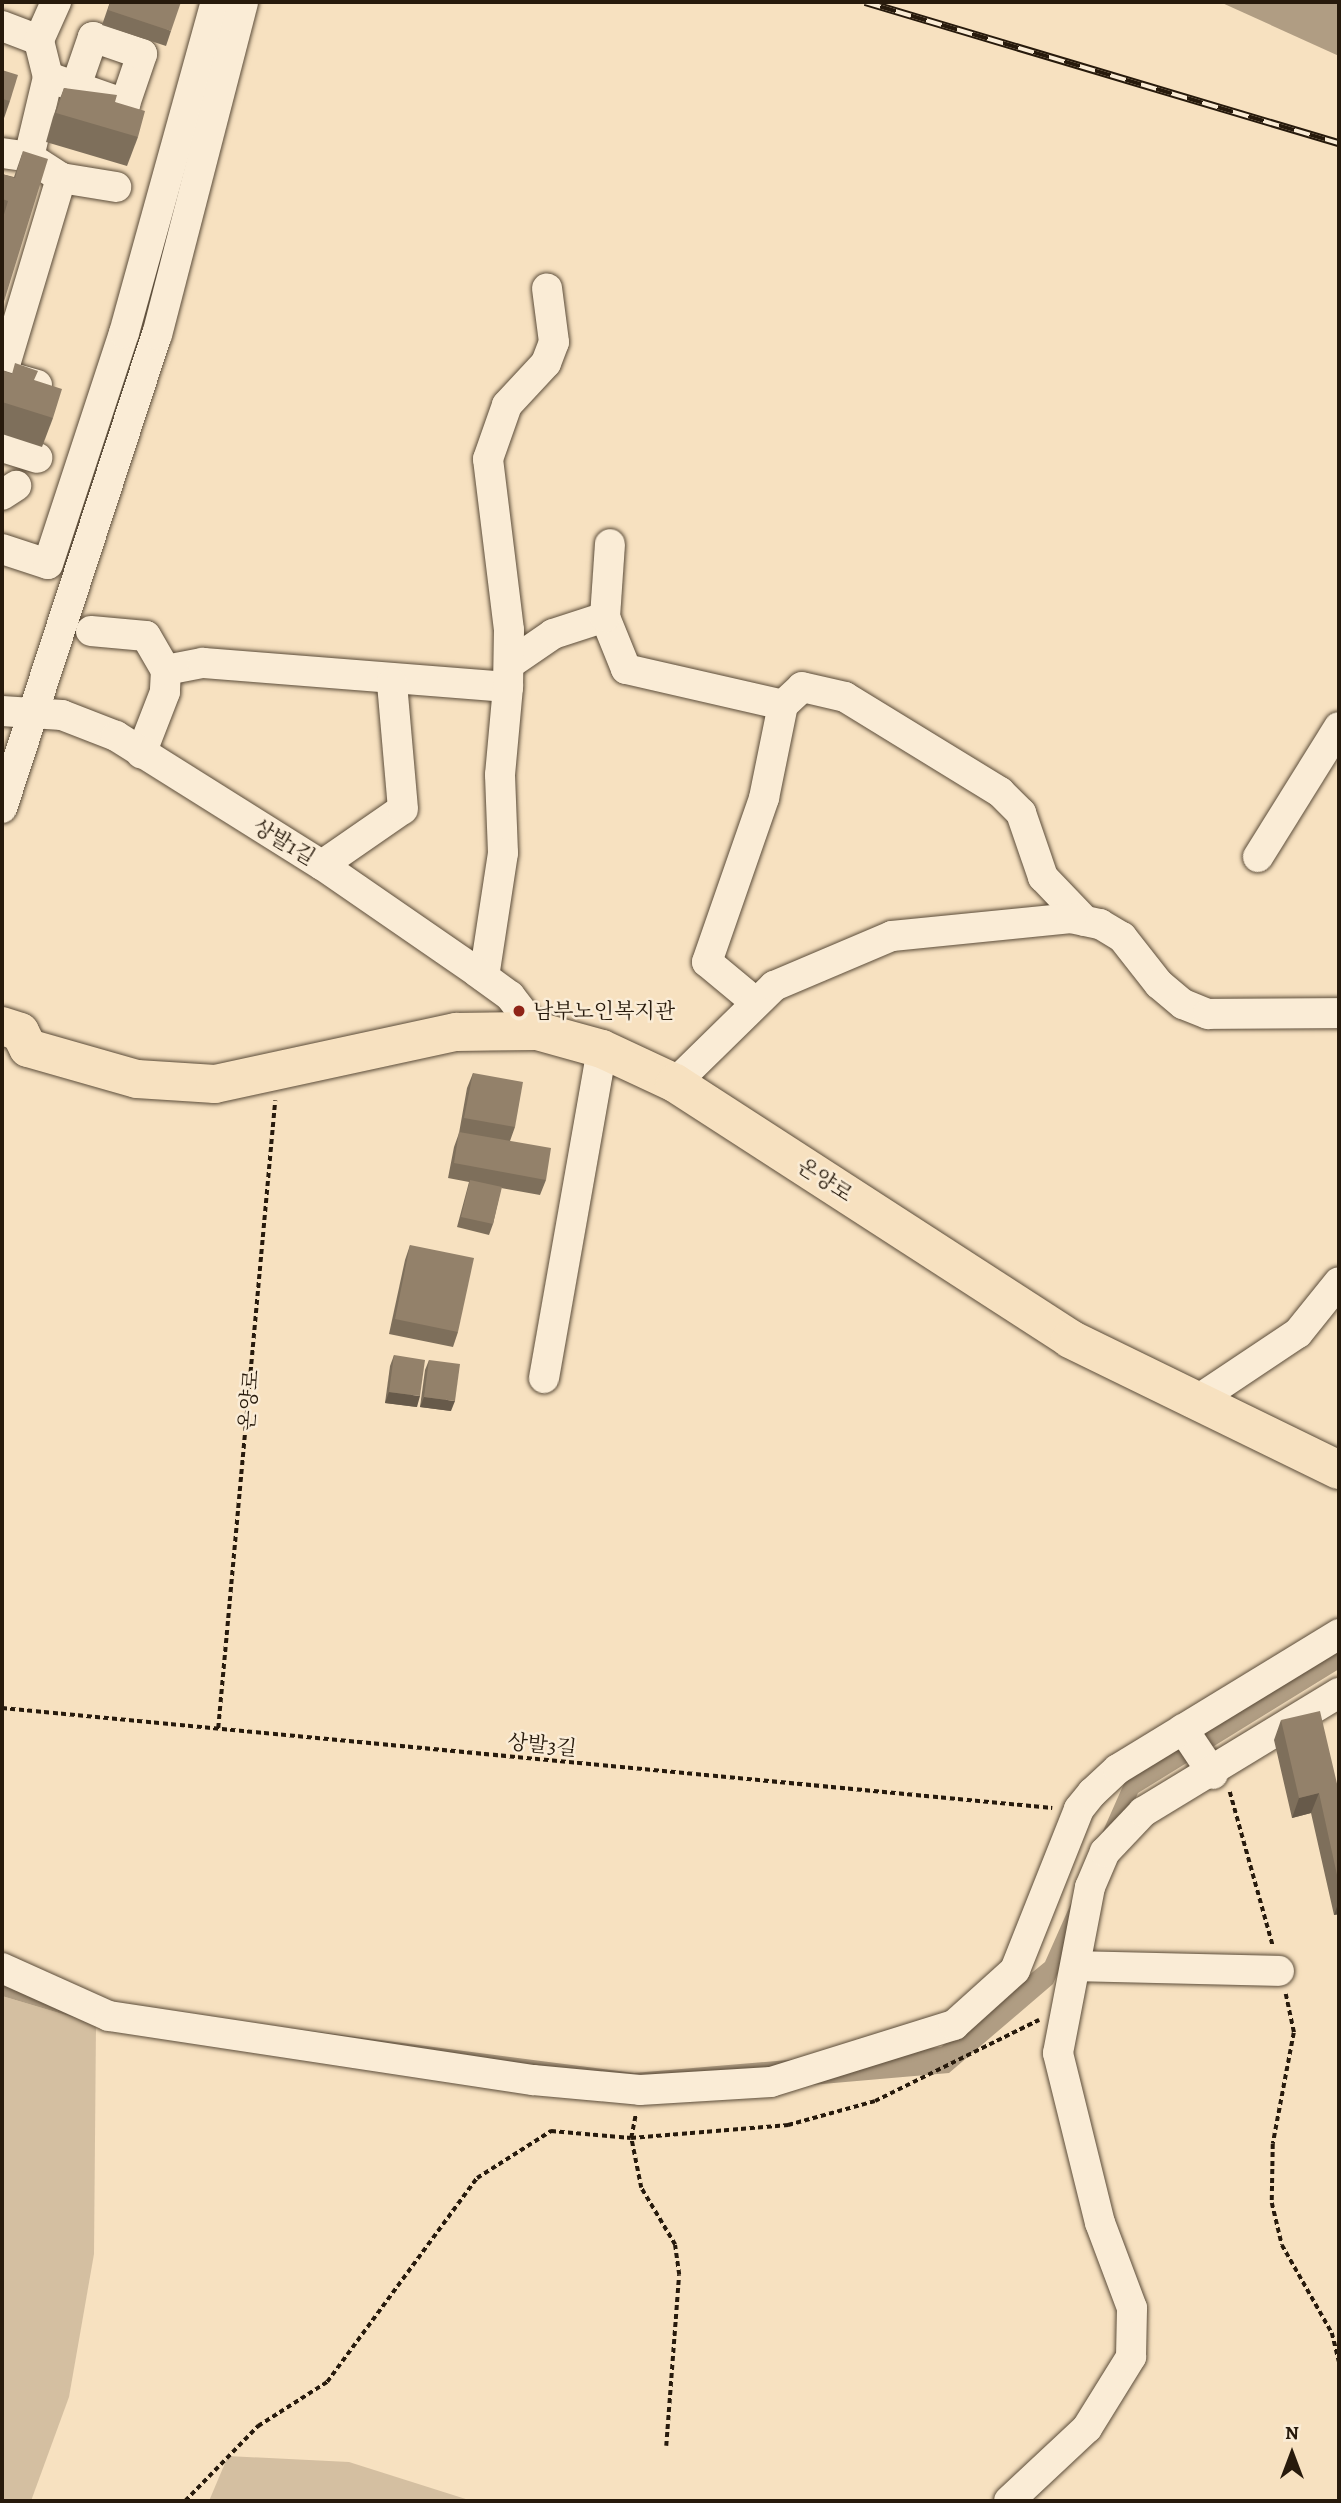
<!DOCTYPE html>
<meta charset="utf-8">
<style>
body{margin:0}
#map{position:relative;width:1341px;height:2503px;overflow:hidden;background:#f7e1c0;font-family:Alegreya,"Noto Serif KR",serif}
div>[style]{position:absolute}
.green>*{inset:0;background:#d4bfa1}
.water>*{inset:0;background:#b09d83}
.path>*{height:3.5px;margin-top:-1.75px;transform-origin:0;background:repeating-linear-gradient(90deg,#271a0c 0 5px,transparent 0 8.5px)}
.roads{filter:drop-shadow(0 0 2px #5b4c39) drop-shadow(0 0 2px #5b4c39)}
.minor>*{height:30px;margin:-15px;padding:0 15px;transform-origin:15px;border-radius:15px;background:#faecd6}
.major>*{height:38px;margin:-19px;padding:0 19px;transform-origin:19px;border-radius:19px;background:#f7e1c0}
.rail>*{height:8px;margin-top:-4px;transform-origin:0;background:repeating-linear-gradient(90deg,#faecd6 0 16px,#271a0c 0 32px);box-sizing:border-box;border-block:2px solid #271a0c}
.wall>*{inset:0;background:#7e6f5b}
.shaded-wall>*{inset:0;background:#675a4a}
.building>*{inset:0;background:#93816a}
.dots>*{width:19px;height:19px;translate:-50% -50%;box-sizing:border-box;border:4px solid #faecd6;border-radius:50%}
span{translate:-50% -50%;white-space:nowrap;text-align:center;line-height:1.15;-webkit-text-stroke:5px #faecd6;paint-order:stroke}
.street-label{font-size:21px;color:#271a0c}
.poi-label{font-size:21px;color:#271a0c}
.left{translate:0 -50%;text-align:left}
.frame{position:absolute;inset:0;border:4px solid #271a0c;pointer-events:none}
.north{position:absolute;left:1257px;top:2419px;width:70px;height:70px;-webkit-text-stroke:5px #faecd6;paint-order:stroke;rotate:0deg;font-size:19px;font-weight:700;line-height:28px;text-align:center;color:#271a0c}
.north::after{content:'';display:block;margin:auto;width:24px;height:32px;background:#271a0c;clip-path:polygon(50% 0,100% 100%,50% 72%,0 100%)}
</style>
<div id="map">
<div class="green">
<div style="clip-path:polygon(2px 1996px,96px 2024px,94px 2254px,69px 2397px,31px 2501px,2px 2501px)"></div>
<div style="clip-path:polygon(228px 2456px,349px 2462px,472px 2501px,209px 2501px)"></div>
</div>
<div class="water">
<div style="clip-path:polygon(1220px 2px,1339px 2px,1339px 56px)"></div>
<div style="clip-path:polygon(1339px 1641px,1339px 1669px,1138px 1793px,1053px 1984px,949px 2073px,625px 2101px,96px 2024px,2px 1996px,2px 1968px,110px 2005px,634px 2073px,941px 2047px,1045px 1962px,1126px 1779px)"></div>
</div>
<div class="path">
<div style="left:2px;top:1708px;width:1055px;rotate:5.44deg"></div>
<div style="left:218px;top:1728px;width:630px;rotate:-84.81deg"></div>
<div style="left:1230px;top:1792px;width:160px;rotate:74.4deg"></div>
<div style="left:1286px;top:1994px;width:40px;rotate:78deg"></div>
<div style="left:1294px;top:2033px;width:113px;rotate:100.7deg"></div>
<div style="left:1273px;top:2144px;width:59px;rotate:91deg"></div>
<div style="left:1272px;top:2203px;width:43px;rotate:76.6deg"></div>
<div style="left:1282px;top:2245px;width:101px;rotate:60.4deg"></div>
<div style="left:1332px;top:2333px;width:30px;rotate:76deg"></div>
<div style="left:666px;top:2446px;width:171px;rotate:-85.7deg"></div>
<div style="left:679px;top:2275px;width:30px;rotate:-98deg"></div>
<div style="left:675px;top:2245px;width:66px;rotate:-120.8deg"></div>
<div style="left:641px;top:2188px;width:51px;rotate:-101.3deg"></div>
<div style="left:631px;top:2138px;width:158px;rotate:-4.7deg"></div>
<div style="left:788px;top:2125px;width:90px;rotate:-15.4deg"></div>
<div style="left:875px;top:2101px;width:183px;rotate:-26.3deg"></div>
<div style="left:185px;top:2501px;width:105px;rotate:-45.8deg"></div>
<div style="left:258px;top:2426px;width:82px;rotate:-32.5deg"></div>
<div style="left:327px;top:2382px;width:253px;rotate:-53.7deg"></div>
<div style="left:477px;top:2178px;width:88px;rotate:-32.4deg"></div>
<div style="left:551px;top:2131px;width:80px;rotate:5deg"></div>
<div style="left:631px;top:2138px;width:25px;rotate:-79deg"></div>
</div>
<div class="roads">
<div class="minor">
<div style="left:2px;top:26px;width:40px;rotate:21deg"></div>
<div style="left:48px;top:77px;width:82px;rotate:19.3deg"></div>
<div style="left:125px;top:104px;width:53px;rotate:-71.2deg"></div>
<div style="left:142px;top:54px;width:52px;rotate:-160.9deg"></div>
<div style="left:93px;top:37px;width:52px;rotate:109.1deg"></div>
<div style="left:2px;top:153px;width:27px;rotate:8deg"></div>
<div style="left:29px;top:157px;width:38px;rotate:33deg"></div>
<div style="left:61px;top:178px;width:56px;rotate:9.3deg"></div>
<div style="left:29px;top:157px;width:82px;rotate:-76.6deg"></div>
<div style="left:48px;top:77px;width:38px;rotate:-104deg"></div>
<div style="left:39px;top:40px;width:42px;rotate:-65.9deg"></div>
<div style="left:37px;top:385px;width:36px;rotate:-164deg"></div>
<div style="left:2px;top:375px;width:206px;rotate:-73.3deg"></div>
<div style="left:2px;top:447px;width:37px;rotate:17deg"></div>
<div style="left:2px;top:495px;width:17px;rotate:-33deg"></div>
<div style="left:2px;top:549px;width:48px;rotate:18.1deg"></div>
<div style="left:48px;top:564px;width:243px;rotate:-71.8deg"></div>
<div style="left:124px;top:333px;width:344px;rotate:-74.5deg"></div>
<div style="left:605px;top:617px;width:56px;rotate:68deg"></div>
<div style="left:626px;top:669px;width:161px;rotate:12.9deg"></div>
<div style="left:783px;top:705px;width:26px;rotate:-43deg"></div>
<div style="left:802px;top:687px;width:44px;rotate:13.1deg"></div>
<div style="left:845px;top:697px;width:182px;rotate:31.5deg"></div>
<div style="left:1000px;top:792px;width:30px;rotate:45deg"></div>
<div style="left:1021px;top:813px;width:68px;rotate:71deg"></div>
<div style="left:1043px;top:877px;width:61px;rotate:46.3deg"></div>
<div style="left:91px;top:631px;width:55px;rotate:5.2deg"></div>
<div style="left:146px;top:636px;width:39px;rotate:60deg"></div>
<div style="left:166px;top:670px;width:22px;rotate:93deg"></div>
<div style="left:165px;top:692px;width:66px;rotate:111.2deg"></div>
<div style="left:511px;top:663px;width:51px;rotate:-34.6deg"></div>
<div style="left:553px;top:634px;width:55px;rotate:-18.1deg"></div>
<div style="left:605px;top:617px;width:73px;rotate:-86.1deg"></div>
<div style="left:166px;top:670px;width:38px;rotate:-11deg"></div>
<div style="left:203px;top:663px;width:306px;rotate:4.5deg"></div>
<div style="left:508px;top:687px;width:88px;rotate:95.2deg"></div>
<div style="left:500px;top:775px;width:78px;rotate:87.8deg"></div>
<div style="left:503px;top:853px;width:125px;rotate:98.7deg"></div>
<div style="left:508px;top:687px;width:57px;rotate:-89deg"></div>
<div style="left:509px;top:630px;width:172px;rotate:-97deg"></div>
<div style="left:488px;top:459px;width:57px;rotate:-70.6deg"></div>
<div style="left:507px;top:405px;width:57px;rotate:-47.1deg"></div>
<div style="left:546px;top:363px;width:22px;rotate:-69deg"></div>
<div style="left:554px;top:342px;width:54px;rotate:-97.4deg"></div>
<div style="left:2px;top:711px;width:60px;rotate:3.8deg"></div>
<div style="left:62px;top:715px;width:58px;rotate:21.3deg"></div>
<div style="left:116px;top:736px;width:243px;rotate:32.1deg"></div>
<div style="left:322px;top:865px;width:188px;rotate:34.6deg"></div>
<div style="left:477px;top:972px;width:41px;rotate:36deg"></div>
<div style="left:510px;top:996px;width:44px;rotate:52.4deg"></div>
<div style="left:2px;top:808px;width:498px;rotate:-71.9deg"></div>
<div style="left:157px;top:335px;width:344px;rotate:-75.5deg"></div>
<div style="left:1258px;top:857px;width:153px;rotate:-58.1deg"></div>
<div style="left:322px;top:865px;width:98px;rotate:-34.7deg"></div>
<div style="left:403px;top:809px;width:126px;rotate:-95deg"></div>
<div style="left:754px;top:1001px;width:61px;rotate:-140.3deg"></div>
<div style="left:707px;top:962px;width:174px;rotate:-70.8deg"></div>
<div style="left:764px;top:798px;width:95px;rotate:-78.5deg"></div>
<div style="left:675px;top:1083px;width:139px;rotate:-44.4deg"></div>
<div style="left:774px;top:986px;width:128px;rotate:-23deg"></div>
<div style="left:892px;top:936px;width:180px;rotate:-5.7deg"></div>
<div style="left:1071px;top:918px;width:30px;rotate:12deg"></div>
<div style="left:1100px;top:924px;width:26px;rotate:31deg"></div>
<div style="left:1122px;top:937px;width:60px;rotate:51.8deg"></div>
<div style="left:1159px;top:984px;width:31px;rotate:40deg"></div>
<div style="left:1183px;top:1004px;width:27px;rotate:22deg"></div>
<div style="left:1208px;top:1014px;width:131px;rotate:-0.4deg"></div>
<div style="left:544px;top:1378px;width:334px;rotate:-80deg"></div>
<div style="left:1193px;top:1403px;width:126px;rotate:-33.7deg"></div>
<div style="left:1298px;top:1333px;width:65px;rotate:-51.2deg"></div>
<div style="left:1183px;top:1729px;width:54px;rotate:56.3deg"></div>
<div style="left:1076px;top:1966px;width:203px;rotate:1.4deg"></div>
<div style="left:2px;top:1968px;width:117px;rotate:24.2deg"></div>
<div style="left:109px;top:2016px;width:429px;rotate:8.6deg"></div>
<div style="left:533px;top:2080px;width:107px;rotate:5.3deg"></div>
<div style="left:640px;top:2090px;width:131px;rotate:-3.5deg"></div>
<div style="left:771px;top:2082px;width:192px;rotate:-17.3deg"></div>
<div style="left:954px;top:2025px;width:82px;rotate:-42deg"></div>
<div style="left:1015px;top:1970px;width:173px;rotate:-68.3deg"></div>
<div style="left:1079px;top:1809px;width:21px;rotate:-51deg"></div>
<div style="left:1092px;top:1793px;width:35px;rotate:-43deg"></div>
<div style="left:1118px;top:1769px;width:259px;rotate:-31.4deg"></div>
<div style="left:1009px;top:2501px;width:107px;rotate:-43.1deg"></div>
<div style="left:1087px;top:2428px;width:84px;rotate:-58.2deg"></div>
<div style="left:1131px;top:2357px;width:49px;rotate:-88.8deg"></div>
<div style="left:1132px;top:2308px;width:91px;rotate:-110.6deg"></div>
<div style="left:1100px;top:2223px;width:175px;rotate:-103.9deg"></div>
<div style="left:1058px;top:2053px;width:169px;rotate:-79.1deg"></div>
<div style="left:1090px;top:1887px;width:38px;rotate:-67deg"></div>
<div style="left:1105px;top:1852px;width:55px;rotate:-46.5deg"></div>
<div style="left:1143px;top:1812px;width:229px;rotate:-31.3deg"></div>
</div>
<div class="major">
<div style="left:2px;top:1026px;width:19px;rotate:18deg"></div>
<div style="left:20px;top:1032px;width:18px;rotate:63deg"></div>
<div style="left:28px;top:1048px;width:113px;rotate:15.9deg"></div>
<div style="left:137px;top:1079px;width:78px;rotate:3.7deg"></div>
<div style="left:215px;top:1084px;width:247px;rotate:-12.2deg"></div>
<div style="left:456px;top:1032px;width:81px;rotate:-0.7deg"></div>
<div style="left:537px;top:1031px;width:67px;rotate:15.5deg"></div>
<div style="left:602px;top:1049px;width:81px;rotate:25deg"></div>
<div style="left:675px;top:1083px;width:471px;rotate:32.9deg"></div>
<div style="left:1070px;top:1339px;width:299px;rotate:26deg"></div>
</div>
</div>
<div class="rail">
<div style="left:865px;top:2px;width:495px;rotate:16.6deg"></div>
</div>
<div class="wall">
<div style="clip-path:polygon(110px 2px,171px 31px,166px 46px,102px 25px)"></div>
<div style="clip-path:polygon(2px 70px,10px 101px,2px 124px)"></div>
<div style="clip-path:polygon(64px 88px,115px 102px,138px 137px,127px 166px,46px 142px,53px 117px)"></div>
<div style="clip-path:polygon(23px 151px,2px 308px,2px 174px,14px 177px)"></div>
<div style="clip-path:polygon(2px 370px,34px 380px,53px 418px,42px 447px,2px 434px)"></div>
<div style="clip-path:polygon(473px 1073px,515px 1127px,510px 1141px,546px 1180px,540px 1195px,501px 1188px,493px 1224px,489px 1235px,457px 1227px,469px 1182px,448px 1178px,454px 1147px,459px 1133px,467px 1088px)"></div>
<div style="clip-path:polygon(410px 1245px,458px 1332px,453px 1347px,389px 1334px,405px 1260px)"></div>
<div style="clip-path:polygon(394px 1355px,417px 1407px,385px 1403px,390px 1366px)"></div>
<div style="clip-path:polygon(429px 1360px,451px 1411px,420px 1407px,425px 1370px)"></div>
<div style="clip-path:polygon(1281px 1720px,1338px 1788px,1339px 1787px,1339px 1914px,1334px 1915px,1311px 1813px,1292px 1818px,1274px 1740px)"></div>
</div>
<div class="shaded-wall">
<div style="clip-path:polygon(389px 1392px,420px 1396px,417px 1407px,385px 1403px)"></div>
<div style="clip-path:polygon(424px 1397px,455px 1401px,451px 1411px,420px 1407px)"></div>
<div style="clip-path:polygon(1319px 1793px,1311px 1813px,1292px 1818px,1299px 1798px)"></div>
<div style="clip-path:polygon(1339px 1901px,1339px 1914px,1334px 1915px)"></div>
</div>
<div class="building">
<div style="clip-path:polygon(110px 2px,181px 2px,171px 31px,108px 10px)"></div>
<div style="clip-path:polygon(2px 70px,18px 75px,10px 101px,2px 99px)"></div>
<div style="clip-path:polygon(64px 88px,117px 95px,115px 102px,145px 111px,138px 137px,56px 113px)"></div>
<div style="clip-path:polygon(23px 151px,48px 159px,2px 308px,2px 221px,8px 201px,2px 199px,2px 174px,15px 178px)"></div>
<div style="clip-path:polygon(15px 363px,38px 371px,34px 380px,62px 389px,53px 418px,2px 402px,2px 370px,12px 374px)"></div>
<div style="clip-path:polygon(473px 1073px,523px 1082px,515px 1127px,464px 1118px)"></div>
<div style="clip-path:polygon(459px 1132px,551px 1148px,546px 1180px,454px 1163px)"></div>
<div style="clip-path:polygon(470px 1180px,502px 1187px,493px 1224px,461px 1217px)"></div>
<div style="clip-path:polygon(410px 1245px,474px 1258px,458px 1332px,395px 1319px)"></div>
<div style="clip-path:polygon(394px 1355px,425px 1360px,420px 1396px,389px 1392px)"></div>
<div style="clip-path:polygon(429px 1360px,460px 1364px,455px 1401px,424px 1397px)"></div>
<div style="clip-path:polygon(1320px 1711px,1338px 1788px,1339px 1787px,1339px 1884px,1319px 1793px,1299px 1798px,1281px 1720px)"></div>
</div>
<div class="dots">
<div style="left:519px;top:1011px;background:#8f2418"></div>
</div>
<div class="street-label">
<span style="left:284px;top:842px;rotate:31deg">상발1길</span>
<span style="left:825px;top:1180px;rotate:33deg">온양로</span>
<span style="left:249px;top:1400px;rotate:-85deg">온양로</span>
<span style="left:542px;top:1745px;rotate:6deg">상발3길</span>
</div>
<div class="poi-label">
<span class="left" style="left:533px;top:1011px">남부노인복지관</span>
</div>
<div class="frame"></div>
<div class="north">N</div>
</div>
